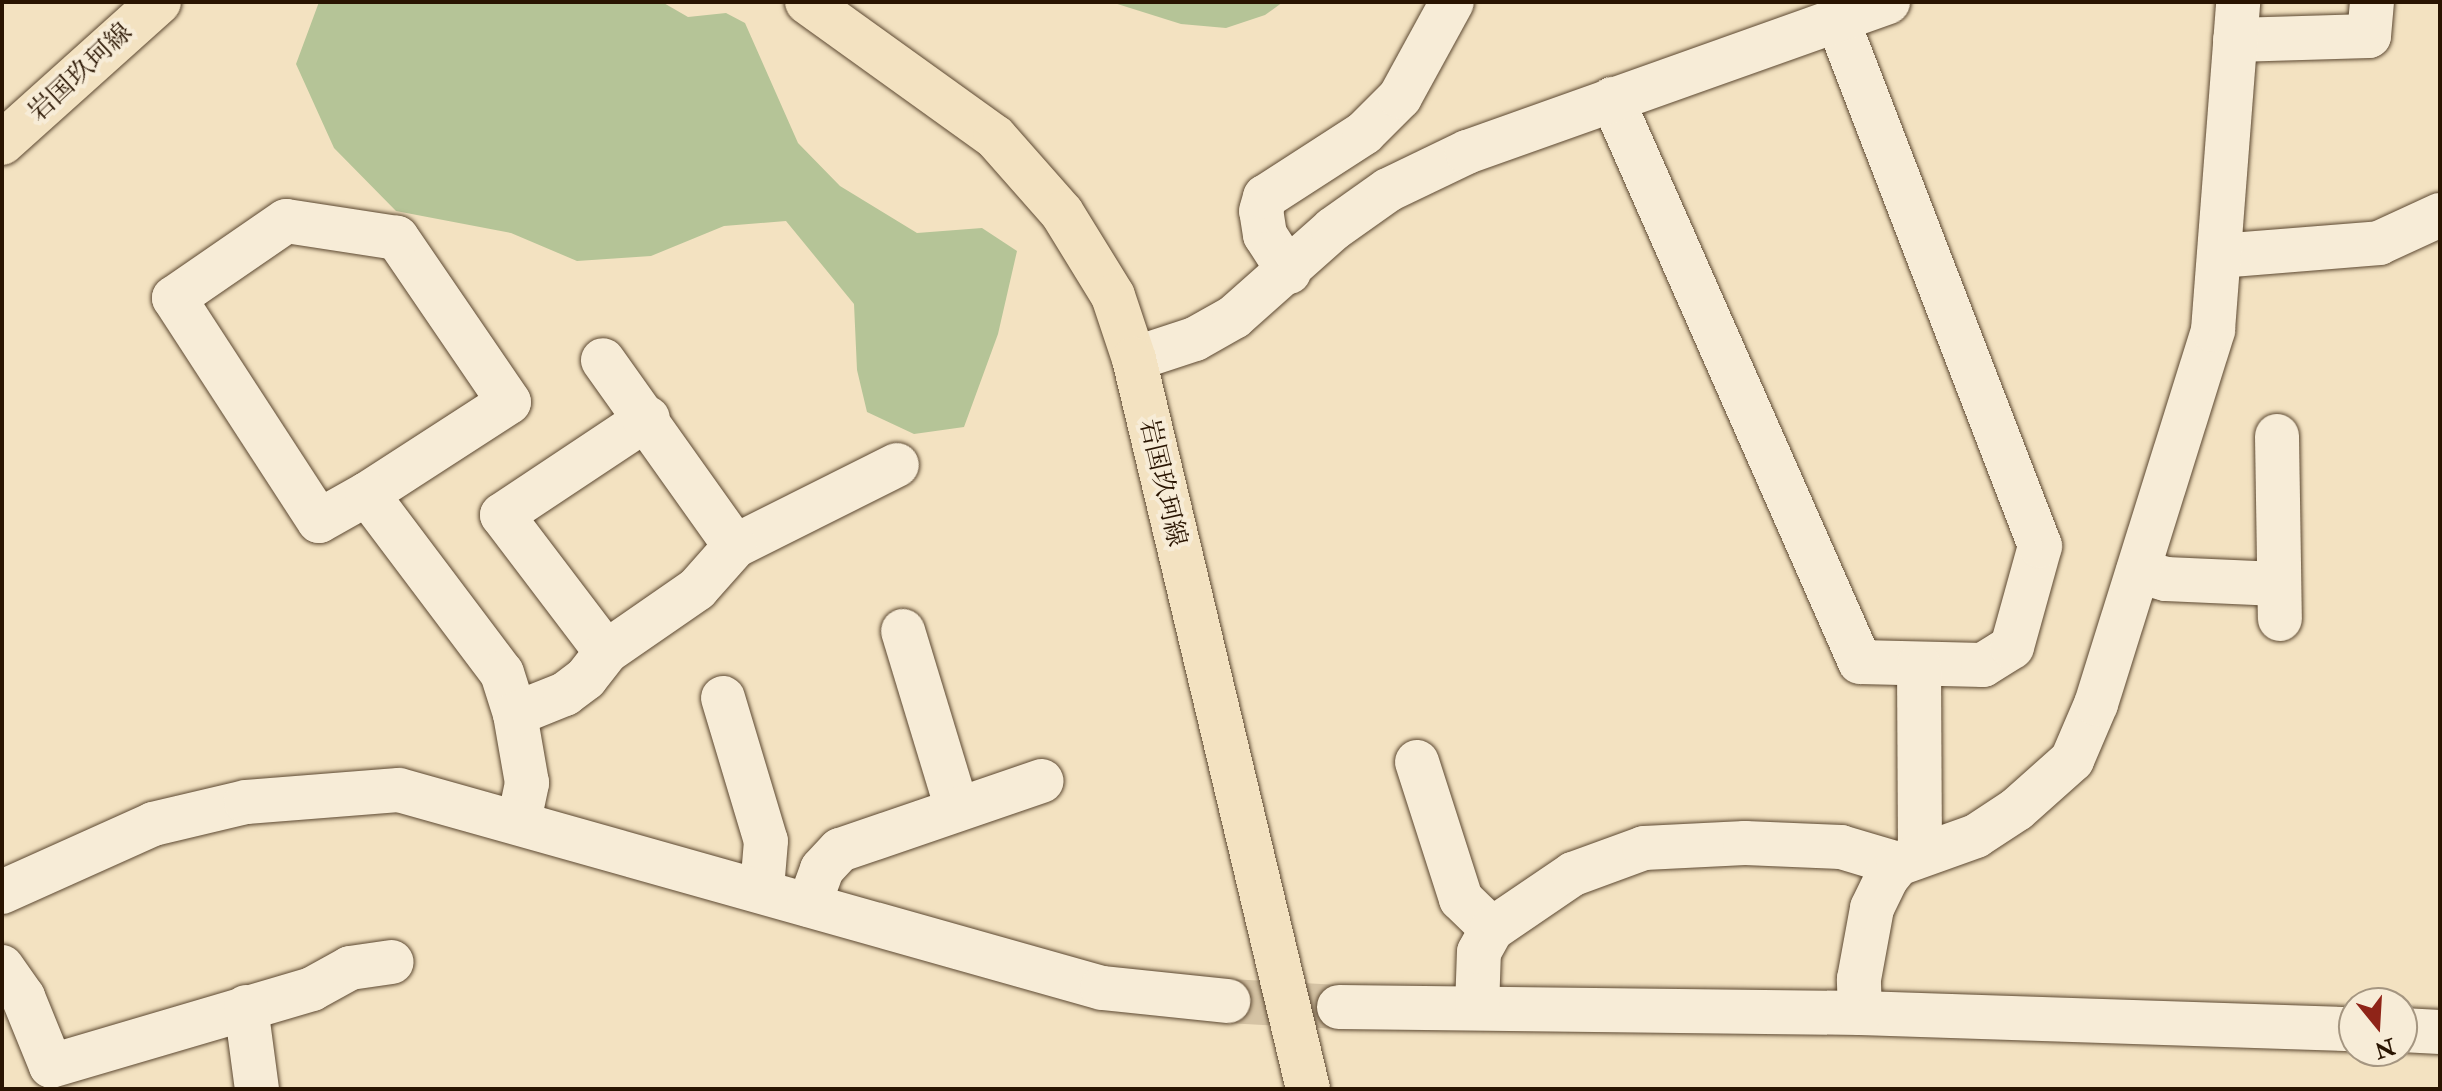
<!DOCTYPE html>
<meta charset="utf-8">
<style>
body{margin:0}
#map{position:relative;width:2442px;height:1091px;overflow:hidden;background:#f3e2c1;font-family:"IM FELL Double Pica","Noto Serif JP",serif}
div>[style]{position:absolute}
.green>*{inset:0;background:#b5c497}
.minor-tunnel>*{height:44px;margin-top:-22px;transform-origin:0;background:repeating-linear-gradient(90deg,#d5c3a4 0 44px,transparent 0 66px)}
.roads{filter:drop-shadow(0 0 2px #5c4831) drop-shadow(0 0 2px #5c4831)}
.minor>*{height:44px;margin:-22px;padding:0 22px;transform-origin:22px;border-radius:22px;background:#f7ecd7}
.major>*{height:44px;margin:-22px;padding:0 22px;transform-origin:22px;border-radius:22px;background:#f3e2c1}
span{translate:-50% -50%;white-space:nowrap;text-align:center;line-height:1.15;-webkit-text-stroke:8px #f7ecd7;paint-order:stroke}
.street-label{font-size:26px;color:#291401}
.frame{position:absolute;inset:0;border:4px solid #291401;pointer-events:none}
.north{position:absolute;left:2338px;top:987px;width:80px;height:80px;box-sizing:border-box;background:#f7ecd7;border:2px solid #a59681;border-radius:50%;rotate:162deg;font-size:22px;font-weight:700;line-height:32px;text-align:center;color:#291401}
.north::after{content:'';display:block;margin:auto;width:28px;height:36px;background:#8f2418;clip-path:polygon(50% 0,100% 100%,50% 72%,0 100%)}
</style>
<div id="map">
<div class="green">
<div style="clip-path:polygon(319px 2px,662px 2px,688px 17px,726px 13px,745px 23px,798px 143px,840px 186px,917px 233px,982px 228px,1017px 251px,998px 334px,964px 427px,914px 434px,867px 412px,857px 370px,854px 304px,786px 221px,724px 226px,651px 256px,577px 261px,511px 233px,396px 211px,334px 148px,296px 64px)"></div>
<div style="clip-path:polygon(1111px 2px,1283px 2px,1265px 15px,1226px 28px,1181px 24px)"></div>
</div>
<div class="minor-tunnel">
<div style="left:1228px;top:1001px;width:111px;rotate:3.1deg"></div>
</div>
<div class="roads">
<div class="minor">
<div style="left:2235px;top:40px;width:134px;rotate:-1.7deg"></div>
<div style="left:2369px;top:36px;width:34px;rotate:-85deg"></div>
<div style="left:1612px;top:99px;width:615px;rotate:66.23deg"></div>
<div style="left:1860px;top:662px;width:123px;rotate:1.4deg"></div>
<div style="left:1983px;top:665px;width:34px;rotate:-32deg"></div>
<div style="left:2012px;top:647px;width:105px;rotate:-74.5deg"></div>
<div style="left:2040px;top:546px;width:565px;rotate:-111.07deg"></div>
<div style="left:2219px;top:256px;width:161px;rotate:-4.6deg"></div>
<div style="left:2379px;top:243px;width:67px;rotate:-24.7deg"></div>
<div style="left:1289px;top:272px;width:44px;rotate:-123deg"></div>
<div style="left:1265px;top:235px;width:24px;rotate:-99deg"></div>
<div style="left:1261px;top:211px;width:15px;rotate:-74deg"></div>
<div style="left:1265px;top:197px;width:118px;rotate:-32.9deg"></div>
<div style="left:1364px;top:133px;width:51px;rotate:-45deg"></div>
<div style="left:1400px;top:97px;width:108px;rotate:-61.3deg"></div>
<div style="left:1134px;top:359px;width:64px;rotate:-18.2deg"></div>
<div style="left:1195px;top:339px;width:45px;rotate:-29.4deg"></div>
<div style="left:1234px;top:317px;width:132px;rotate:-41.6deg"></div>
<div style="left:1333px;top:229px;width:67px;rotate:-35.3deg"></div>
<div style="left:1388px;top:190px;width:88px;rotate:-25.7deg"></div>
<div style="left:1467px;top:152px;width:447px;rotate:-19.6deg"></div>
<div style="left:2277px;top:436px;width:183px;rotate:89.1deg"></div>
<div style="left:367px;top:494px;width:169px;rotate:-32.9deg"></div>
<div style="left:509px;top:402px;width:199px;rotate:-124.3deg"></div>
<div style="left:397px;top:238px;width:112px;rotate:-171.3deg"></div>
<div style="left:286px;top:221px;width:136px;rotate:145.5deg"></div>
<div style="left:174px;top:298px;width:266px;rotate:57deg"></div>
<div style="left:319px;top:521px;width:55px;rotate:-29.4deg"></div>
<div style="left:367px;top:494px;width:224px;rotate:53deg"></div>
<div style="left:502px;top:673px;width:43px;rotate:72.4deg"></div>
<div style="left:735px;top:546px;width:181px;rotate:-26.6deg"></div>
<div style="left:2138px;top:571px;width:29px;rotate:16deg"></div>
<div style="left:2166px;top:579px;width:112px;rotate:2.6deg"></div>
<div style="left:903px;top:631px;width:186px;rotate:73.1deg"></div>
<div style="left:606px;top:652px;width:172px;rotate:-127.2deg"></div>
<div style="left:502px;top:515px;width:175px;rotate:-33.6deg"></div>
<div style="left:1919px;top:665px;width:188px;rotate:89.7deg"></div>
<div style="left:723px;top:698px;width:149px;rotate:73.3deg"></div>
<div style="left:766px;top:841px;width:48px;rotate:94.8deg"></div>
<div style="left:1417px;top:762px;width:144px;rotate:72.2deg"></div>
<div style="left:1461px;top:899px;width:43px;rotate:44.1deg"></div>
<div style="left:519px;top:821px;width:39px;rotate:-78deg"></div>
<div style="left:527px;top:783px;width:70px;rotate:-99.9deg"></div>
<div style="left:515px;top:714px;width:54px;rotate:-21.8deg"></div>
<div style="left:565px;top:694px;width:26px;rotate:-37deg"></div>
<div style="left:586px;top:678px;width:33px;rotate:-52deg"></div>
<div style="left:606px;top:652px;width:111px;rotate:-34.7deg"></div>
<div style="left:697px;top:589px;width:57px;rotate:-48.5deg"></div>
<div style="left:735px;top:546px;width:228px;rotate:-125.4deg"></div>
<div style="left:2px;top:892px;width:166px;rotate:-24.2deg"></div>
<div style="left:153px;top:824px;width:96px;rotate:-13.3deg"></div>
<div style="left:246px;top:802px;width:153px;rotate:-4.5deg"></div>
<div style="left:399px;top:790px;width:730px;rotate:15.73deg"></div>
<div style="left:1102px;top:988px;width:127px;rotate:5.9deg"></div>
<div style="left:809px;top:905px;width:38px;rotate:-70deg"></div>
<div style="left:822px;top:869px;width:26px;rotate:-47deg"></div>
<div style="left:840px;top:850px;width:213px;rotate:-18.9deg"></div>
<div style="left:2px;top:967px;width:37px;rotate:55deg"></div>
<div style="left:23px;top:997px;width:74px;rotate:67.9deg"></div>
<div style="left:51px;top:1066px;width:272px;rotate:-16.4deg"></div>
<div style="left:312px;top:989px;width:43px;rotate:-28.9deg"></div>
<div style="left:350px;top:968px;width:42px;rotate:-8.1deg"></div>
<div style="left:246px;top:1007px;width:83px;rotate:82.4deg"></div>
<div style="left:1339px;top:1007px;width:521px;rotate:0.66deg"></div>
<div style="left:1860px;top:1013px;width:494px;rotate:1.9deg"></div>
<div style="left:1477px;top:1008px;width:56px;rotate:-88deg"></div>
<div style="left:1479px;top:952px;width:26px;rotate:-61deg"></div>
<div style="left:1492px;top:929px;width:98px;rotate:-34.2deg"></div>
<div style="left:1573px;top:874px;width:76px;rotate:-20.1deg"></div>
<div style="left:1644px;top:848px;width:101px;rotate:-2.8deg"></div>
<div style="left:1745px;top:843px;width:96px;rotate:2.4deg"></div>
<div style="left:1841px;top:847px;width:59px;rotate:16.6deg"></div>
<div style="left:1860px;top:1013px;width:34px;rotate:-92deg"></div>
<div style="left:1859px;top:979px;width:72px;rotate:-79.6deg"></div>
<div style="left:1872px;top:908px;width:32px;rotate:-64deg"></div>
<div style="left:1886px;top:879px;width:19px;rotate:-51deg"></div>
<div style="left:1898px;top:864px;width:83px;rotate:-19.7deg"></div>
<div style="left:1976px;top:836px;width:49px;rotate:-33.4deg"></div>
<div style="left:2017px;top:809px;width:74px;rotate:-41.7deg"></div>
<div style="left:2072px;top:760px;width:61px;rotate:-66.8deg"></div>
<div style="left:2096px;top:704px;width:392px;rotate:-72.6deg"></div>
<div style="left:2213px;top:330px;width:329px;rotate:-85.6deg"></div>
<div style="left:2402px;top:1030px;width:38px;rotate:3deg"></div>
</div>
<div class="major">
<div style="left:807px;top:2px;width:231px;rotate:35.7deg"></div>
<div style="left:995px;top:137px;width:101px;rotate:48.6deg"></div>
<div style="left:1062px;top:213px;width:97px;rotate:58.4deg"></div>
<div style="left:1113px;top:296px;width:66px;rotate:71.6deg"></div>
<div style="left:1134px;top:359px;width:750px;rotate:76.59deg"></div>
<div style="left:2px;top:143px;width:211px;rotate:-41.9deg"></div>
</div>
</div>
<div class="street-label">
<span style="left:81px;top:73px;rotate:-43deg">岩国玖珂線</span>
<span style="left:1162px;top:483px;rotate:77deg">岩国玖珂線</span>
</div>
<div class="frame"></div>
<div class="north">N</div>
</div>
